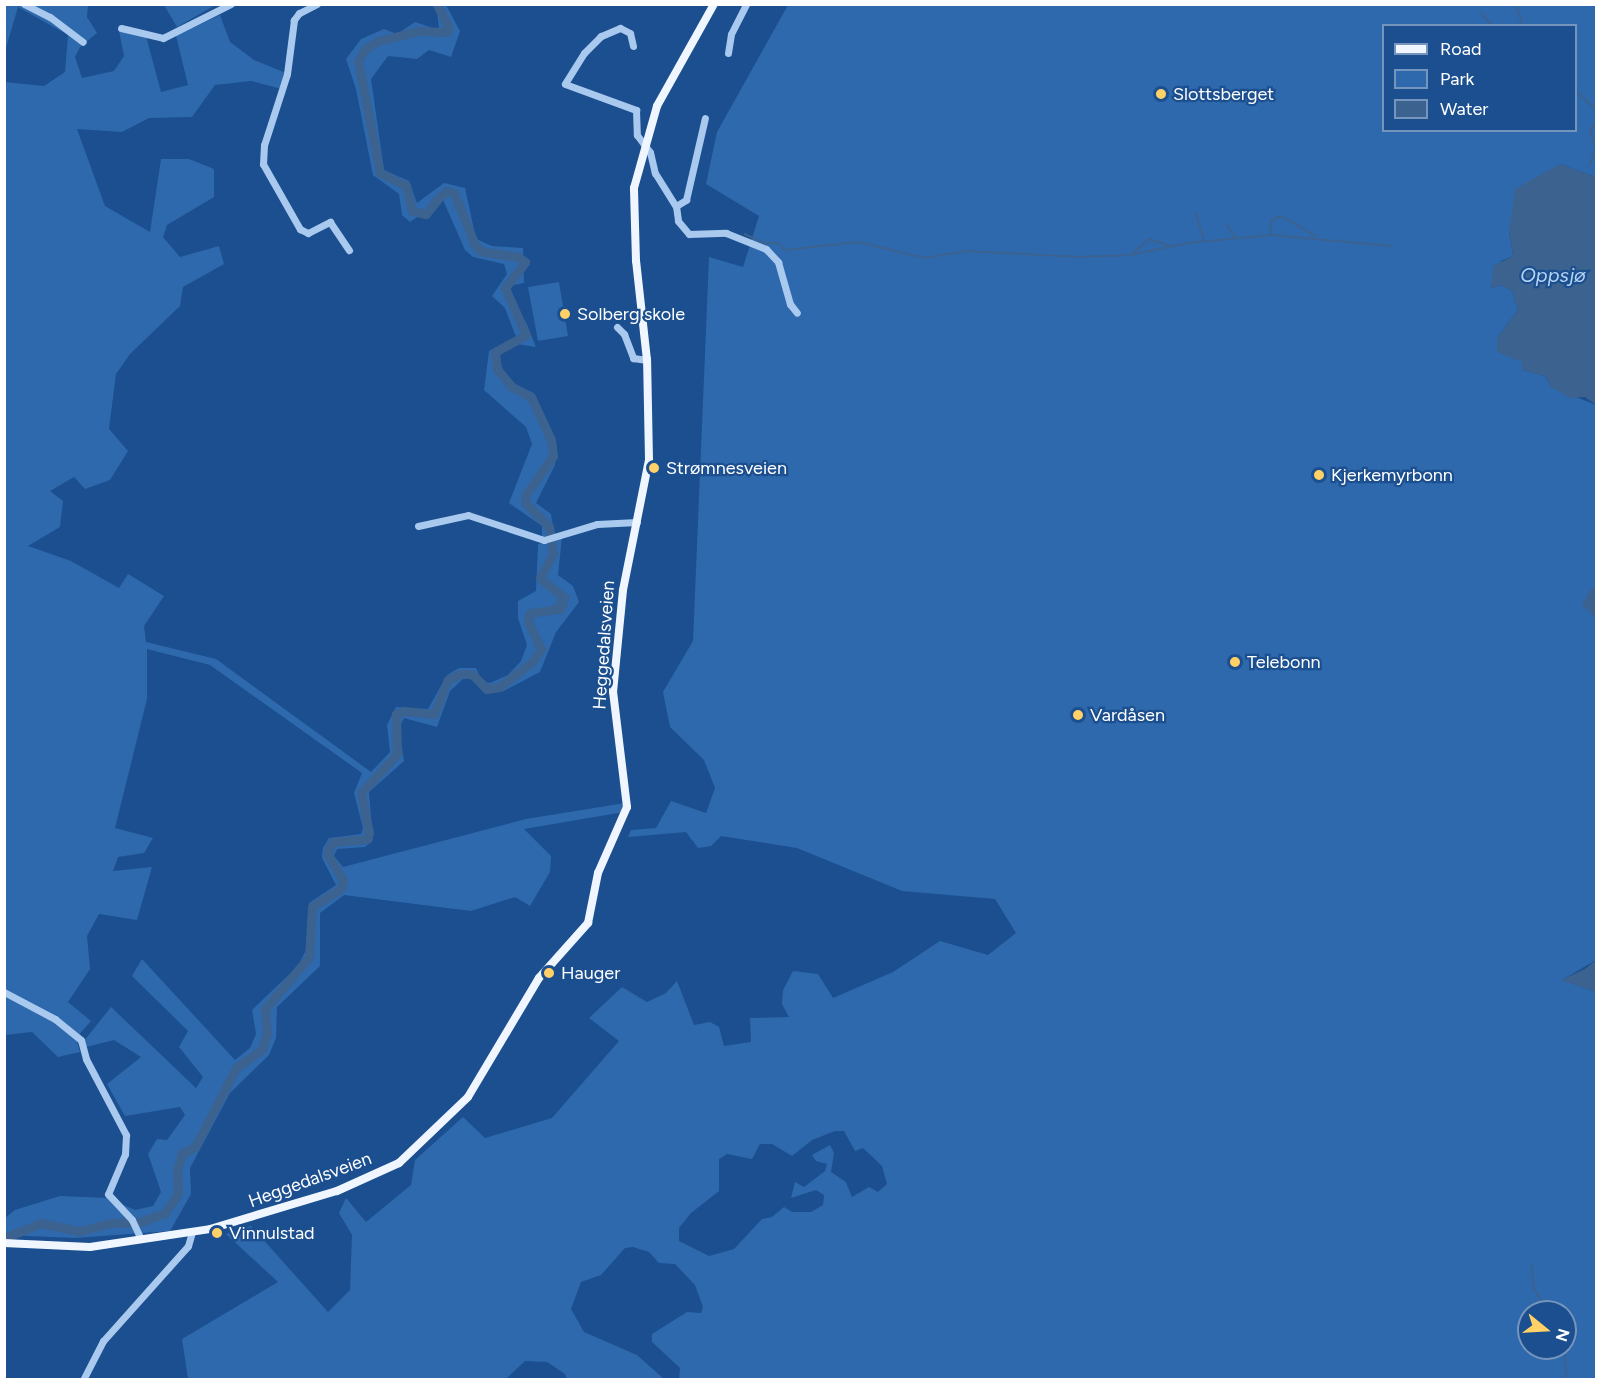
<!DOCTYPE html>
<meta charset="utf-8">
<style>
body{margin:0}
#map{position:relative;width:1601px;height:1384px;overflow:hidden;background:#1b4f8f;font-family:Figtree,sans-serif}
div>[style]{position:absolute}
.green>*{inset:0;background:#2e69ad}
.water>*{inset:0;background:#3c6290}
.stream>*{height:1.5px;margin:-0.75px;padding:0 0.75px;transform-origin:0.75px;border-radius:0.75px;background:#3c6290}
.river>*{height:9px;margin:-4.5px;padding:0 4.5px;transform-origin:4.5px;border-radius:4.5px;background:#3c6290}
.minor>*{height:7px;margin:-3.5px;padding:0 3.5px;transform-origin:3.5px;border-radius:3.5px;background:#a9c9ee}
.major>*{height:8px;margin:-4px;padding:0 4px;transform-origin:4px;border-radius:4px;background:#f0f6ff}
.dots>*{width:16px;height:16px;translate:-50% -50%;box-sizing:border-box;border:3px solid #1b4f8f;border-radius:50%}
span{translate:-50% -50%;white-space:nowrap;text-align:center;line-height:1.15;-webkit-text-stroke:4.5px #1b4f8f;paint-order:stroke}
.poi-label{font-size:18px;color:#fff}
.left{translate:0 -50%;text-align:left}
.street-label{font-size:18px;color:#fff}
.water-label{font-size:20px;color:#b5d3f5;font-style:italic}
.frame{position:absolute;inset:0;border:6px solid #fff;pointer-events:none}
.legend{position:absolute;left:1382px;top:24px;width:195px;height:108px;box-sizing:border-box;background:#1b4f8f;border:2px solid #7695bc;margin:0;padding:8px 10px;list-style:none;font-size:18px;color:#fff}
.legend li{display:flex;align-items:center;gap:12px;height:30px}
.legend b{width:30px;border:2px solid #7695bc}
.north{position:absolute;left:1517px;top:1300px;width:60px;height:60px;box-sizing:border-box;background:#1b4f8f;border:2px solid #7695bc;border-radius:50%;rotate:108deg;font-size:16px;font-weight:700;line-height:24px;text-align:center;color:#fff}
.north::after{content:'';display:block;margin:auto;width:21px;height:27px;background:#ffd166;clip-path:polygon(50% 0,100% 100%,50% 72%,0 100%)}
</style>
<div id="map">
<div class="green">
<div style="clip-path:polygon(217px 4px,177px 27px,164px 5px)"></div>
<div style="clip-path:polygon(5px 5px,88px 5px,87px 17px,97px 33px,80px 47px,75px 57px,82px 78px,114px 71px,124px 56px,119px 31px,146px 36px,161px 92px,188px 85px,176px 36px,220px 15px,230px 42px,254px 60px,286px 73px,282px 89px,251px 81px,215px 85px,192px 117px,149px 118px,122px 132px,77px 129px,105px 206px,150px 232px,161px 159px,189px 159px,214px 169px,214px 197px,167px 225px,163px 237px,180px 257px,219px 246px,224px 264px,183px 287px,180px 306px,130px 354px,116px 374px,109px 429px,128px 451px,110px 480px,85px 489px,74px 477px,50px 491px,63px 501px,60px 527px,28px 546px,71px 561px,119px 588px,128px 574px,164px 596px,144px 626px,146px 642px,216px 659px,371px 772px,390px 752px,387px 725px,396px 707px,428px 709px,447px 675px,459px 668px,476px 668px,482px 681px,490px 683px,508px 675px,521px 661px,527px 645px,518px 618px,518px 601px,536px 591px,538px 544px,562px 537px,558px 575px,573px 586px,579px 602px,556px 632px,540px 672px,502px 692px,484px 693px,471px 679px,463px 679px,450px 691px,437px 727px,404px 718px,399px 728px,404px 761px,369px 792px,373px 840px,365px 847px,337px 849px,334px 856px,343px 867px,526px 819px,625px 803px,624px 812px,524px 829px,551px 856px,550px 872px,530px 906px,515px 897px,471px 911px,344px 895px,320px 913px,320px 966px,277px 1007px,276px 1038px,269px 1055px,230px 1093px,190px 1168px,191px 1194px,170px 1231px,75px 1238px,5px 1235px,5px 1218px,15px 1210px,60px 1196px,108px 1198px,135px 1210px,153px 1206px,161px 1192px,148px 1154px,157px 1139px,167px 1140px,185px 1115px,180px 1107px,125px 1116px,107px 1084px,141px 1057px,114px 1040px,86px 1047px,84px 1041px,111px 1007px,196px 1088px,203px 1077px,179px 1047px,188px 1031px,132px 976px,142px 959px,235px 1060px,250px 1048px,256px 1034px,252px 1010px,298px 966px,306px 950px,309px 903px,336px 885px,322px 858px,323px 848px,329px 838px,361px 834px,363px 828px,354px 793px,362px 773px,210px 665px,147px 649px,147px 699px,115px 828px,153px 838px,144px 853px,118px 857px,113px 871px,152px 867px,137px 920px,99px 914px,87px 936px,90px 969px,68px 1002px,91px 1021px,76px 1038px,80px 1052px,58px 1057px,32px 1032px,5px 1035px,5px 82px,44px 86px,65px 72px,68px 35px,18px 7px,5px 51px)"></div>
<div style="clip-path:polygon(431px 5px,446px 5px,460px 31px,451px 57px,429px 50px,417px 59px,388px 56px,371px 79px,384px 170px,409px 181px,417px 203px,444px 183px,465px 188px,476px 239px,492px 246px,523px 248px,524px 283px,508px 286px,505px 297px,526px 322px,536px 347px,516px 344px,498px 355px,507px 381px,534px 393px,557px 447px,555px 465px,536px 503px,551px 514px,555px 538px,542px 542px,542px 526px,509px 503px,532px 444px,526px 427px,484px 390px,489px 351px,516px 337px,505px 308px,492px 296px,507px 274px,504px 264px,473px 257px,465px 250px,443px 200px,410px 222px,402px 215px,399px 194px,373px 175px,356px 89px,346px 59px,361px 39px,384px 29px,397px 34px,415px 22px,439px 30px,437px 10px)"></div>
<div style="clip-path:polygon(evenodd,788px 5px,1596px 5px,1596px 177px,1560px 164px,1555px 169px,1509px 231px,1513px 256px,1501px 261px,1491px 288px,1501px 285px,1512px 291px,1518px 310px,1497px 338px,1523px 362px,1522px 370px,1545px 376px,1551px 387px,1596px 405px,1596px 960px,1562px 980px,1596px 992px,1596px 1379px,679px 1379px,680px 1368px,652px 1342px,652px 1334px,687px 1312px,701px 1313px,703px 1307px,695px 1285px,675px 1264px,659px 1263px,649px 1252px,633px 1247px,625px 1248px,601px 1275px,581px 1282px,571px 1309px,584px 1332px,637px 1355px,664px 1379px,567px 1379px,565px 1374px,547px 1362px,525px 1361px,506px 1379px,188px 1379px,182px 1339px,278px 1282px,226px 1234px,251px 1226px,328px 1312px,350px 1290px,352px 1235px,339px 1213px,346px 1198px,366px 1222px,411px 1185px,415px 1160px,463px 1117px,485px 1138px,552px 1118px,619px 1041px,589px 1018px,622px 987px,647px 1002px,666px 993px,677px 981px,694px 1025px,710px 1022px,719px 1027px,724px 1046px,751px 1042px,750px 1018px,789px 1017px,782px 1004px,783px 990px,793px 971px,818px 974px,833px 998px,893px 972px,940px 941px,988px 955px,1016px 933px,995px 899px,902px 891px,797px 848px,721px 836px,711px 846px,698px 848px,686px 832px,628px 837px,631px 830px,656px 828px,671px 801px,706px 813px,715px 788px,704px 760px,670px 727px,663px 692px,693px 641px,709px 257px,743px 267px,759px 216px,706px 184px,717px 132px,788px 5px,1384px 26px,1576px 26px,1576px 130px,1384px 130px,1384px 26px,788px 5px,835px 1131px,844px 1131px,855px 1151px,863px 1148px,882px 1166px,887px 1184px,878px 1192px,869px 1187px,852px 1197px,846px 1182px,831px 1172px,834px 1153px,830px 1145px,812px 1155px,816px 1161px,827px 1164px,825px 1171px,804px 1187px,795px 1182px,791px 1198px,816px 1190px,824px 1195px,823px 1205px,811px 1212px,792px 1212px,784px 1207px,772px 1217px,762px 1219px,734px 1249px,709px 1256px,679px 1241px,679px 1228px,691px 1213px,719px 1191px,719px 1159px,727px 1154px,752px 1159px,760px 1144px,772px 1144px,792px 1156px,812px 1140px,835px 1131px,788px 5px,1529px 1312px,1565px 1312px,1565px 1348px,1529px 1348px,1529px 1312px)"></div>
<div style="clip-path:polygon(559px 282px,568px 336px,538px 341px,528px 287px)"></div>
</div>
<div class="water">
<div style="clip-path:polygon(1560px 164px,1596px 177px,1596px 405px,1585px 397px,1570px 398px,1551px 387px,1545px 376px,1522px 370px,1522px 362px,1497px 352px,1497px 338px,1518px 310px,1512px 291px,1501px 285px,1491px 288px,1493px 266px,1513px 256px,1509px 231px,1515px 189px)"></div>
<div style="clip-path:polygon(1596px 587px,1596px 619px,1582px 605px,1591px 589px)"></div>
<div style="clip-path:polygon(1596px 960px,1596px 992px,1561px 980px,1585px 969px)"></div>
</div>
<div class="stream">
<div style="left:1516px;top:4px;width:23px;rotate:72deg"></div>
<div style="left:1482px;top:13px;width:16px;rotate:52deg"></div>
<div style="left:1576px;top:91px;width:27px;rotate:42deg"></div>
<div style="left:1596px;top:113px;width:3px;rotate:90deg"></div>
<div style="left:1589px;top:166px;width:19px;rotate:-69deg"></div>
<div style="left:1596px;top:148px;width:17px;rotate:-111deg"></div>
<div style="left:1590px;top:132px;width:12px;rotate:-59deg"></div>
<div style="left:1196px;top:213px;width:29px;rotate:72deg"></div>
<div style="left:1227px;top:225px;width:14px;rotate:56deg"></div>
<div style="left:745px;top:234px;width:21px;rotate:25deg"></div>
<div style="left:764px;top:243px;width:14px"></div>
<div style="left:778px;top:243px;width:10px;rotate:45deg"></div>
<div style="left:785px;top:250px;width:74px;rotate:-6.2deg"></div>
<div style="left:859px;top:242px;width:67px;rotate:13.8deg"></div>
<div style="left:924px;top:258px;width:45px;rotate:-9deg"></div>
<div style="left:968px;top:251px;width:112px;rotate:3.1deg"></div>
<div style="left:1080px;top:257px;width:50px;rotate:-2.3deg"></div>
<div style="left:1130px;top:255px;width:59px;rotate:-11.7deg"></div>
<div style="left:1188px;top:243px;width:83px;rotate:-5.5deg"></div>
<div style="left:1271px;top:235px;width:121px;rotate:5.2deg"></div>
<div style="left:1271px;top:234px;width:13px;rotate:-90deg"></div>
<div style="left:1271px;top:221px;width:11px;rotate:-27deg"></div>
<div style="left:1281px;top:216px;width:40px;rotate:29.7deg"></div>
<div style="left:1132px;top:254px;width:23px;rotate:-41deg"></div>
<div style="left:1149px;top:239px;width:23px;rotate:18deg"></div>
<div style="left:557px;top:592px;width:13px;rotate:18deg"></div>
<div style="left:569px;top:596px;width:10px;rotate:101deg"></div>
<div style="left:567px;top:606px;width:8px;rotate:157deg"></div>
<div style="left:1532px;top:1264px;width:24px;rotate:85deg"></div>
<div style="left:1534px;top:1288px;width:28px;rotate:58deg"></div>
<div style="left:1565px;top:1348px;width:32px;rotate:86deg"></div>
</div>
<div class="river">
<div style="left:4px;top:1238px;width:40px;rotate:-22deg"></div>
<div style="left:41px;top:1223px;width:40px;rotate:12deg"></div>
<div style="left:80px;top:1231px;width:30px;rotate:-15deg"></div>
<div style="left:109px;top:1223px;width:31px;rotate:-2deg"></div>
<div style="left:140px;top:1222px;width:27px;rotate:-20deg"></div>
<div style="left:165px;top:1213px;width:23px;rotate:-56deg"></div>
<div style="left:178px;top:1194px;width:24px;rotate:-92deg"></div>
<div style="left:177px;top:1170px;width:18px;rotate:-74deg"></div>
<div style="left:182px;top:1153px;width:14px;rotate:-25deg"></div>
<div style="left:195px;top:1147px;width:89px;rotate:-62.6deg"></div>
<div style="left:236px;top:1068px;width:32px;rotate:-36deg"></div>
<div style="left:262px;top:1049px;width:16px;rotate:-72deg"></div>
<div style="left:267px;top:1034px;width:25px;rotate:-95deg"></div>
<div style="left:265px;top:1009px;width:68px;rotate:-49.8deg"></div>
<div style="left:309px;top:957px;width:50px;rotate:-86.6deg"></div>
<div style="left:312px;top:907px;width:35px;rotate:-33deg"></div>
<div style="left:341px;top:888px;width:8px;rotate:-76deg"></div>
<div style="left:343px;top:880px;width:29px;rotate:-121deg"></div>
<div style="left:328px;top:855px;width:7px;rotate:-82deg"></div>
<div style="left:329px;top:848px;width:7px;rotate:-56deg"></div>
<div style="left:333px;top:842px;width:34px;rotate:-5deg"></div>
<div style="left:367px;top:839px;width:6px;rotate:-72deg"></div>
<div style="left:369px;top:833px;width:41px;rotate:-101.3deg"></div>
<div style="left:361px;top:793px;width:53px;rotate:-47.3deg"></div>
<div style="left:397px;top:754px;width:40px;rotate:-91.4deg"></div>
<div style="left:396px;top:714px;width:9px;rotate:-21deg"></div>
<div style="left:404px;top:711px;width:30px;rotate:6deg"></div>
<div style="left:434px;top:714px;width:37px;rotate:-68deg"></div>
<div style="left:448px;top:680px;width:13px;rotate:-27deg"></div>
<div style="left:460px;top:674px;width:12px"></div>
<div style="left:472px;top:674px;width:21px;rotate:45deg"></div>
<div style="left:487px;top:689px;width:12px;rotate:-9deg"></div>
<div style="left:499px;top:687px;width:41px;rotate:-37.1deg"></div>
<div style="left:532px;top:662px;width:16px;rotate:-55deg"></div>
<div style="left:541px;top:649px;width:31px;rotate:-115deg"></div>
<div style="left:528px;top:621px;width:8px;rotate:-76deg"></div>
<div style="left:530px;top:613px;width:30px;rotate:-8deg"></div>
<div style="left:560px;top:609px;width:14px;rotate:-86deg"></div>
<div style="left:561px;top:595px;width:27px;rotate:-141deg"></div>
<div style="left:540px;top:578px;width:27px;rotate:-62deg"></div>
<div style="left:553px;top:554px;width:27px;rotate:-98deg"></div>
<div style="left:549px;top:527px;width:33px;rotate:-134deg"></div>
<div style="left:526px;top:503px;width:7px;rotate:-98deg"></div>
<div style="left:525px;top:496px;width:49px;rotate:-55deg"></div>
<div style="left:553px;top:456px;width:16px;rotate:-97deg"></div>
<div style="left:551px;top:440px;width:47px;rotate:-114.9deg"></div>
<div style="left:531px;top:397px;width:21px;rotate:-152deg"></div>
<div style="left:512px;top:387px;width:23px;rotate:-130deg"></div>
<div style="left:497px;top:369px;width:17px;rotate:-97deg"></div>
<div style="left:495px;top:352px;width:35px;rotate:-29deg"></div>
<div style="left:526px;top:335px;width:51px;rotate:-114.1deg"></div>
<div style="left:505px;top:288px;width:33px;rotate:-52deg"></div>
<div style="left:525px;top:262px;width:9px;rotate:-144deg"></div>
<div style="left:518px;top:257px;width:37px;rotate:-171deg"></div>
<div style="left:481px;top:251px;width:8px;rotate:-135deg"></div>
<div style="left:475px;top:245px;width:56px;rotate:-112deg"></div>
<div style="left:454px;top:193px;width:7px;rotate:-164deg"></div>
<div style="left:447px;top:191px;width:9px;rotate:144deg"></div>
<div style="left:440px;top:196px;width:23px;rotate:128deg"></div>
<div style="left:426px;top:214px;width:14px;rotate:-168deg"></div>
<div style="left:412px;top:211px;width:26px;rotate:-103deg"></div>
<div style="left:406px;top:186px;width:29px;rotate:-153deg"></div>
<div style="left:380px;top:173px;width:114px;rotate:-101.1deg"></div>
<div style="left:358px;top:61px;width:14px;rotate:-60deg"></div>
<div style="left:365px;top:49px;width:15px;rotate:-32deg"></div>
<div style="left:378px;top:41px;width:41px;rotate:-14deg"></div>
<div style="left:418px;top:31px;width:29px;rotate:2deg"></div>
<div style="left:447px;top:32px;width:4px;rotate:-63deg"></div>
<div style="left:449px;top:28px;width:27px;rotate:-117deg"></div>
</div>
<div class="minor">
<div style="left:24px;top:4px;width:29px;rotate:27deg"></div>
<div style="left:50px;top:17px;width:41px;rotate:37.1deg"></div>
<div style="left:317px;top:4px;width:20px;rotate:153deg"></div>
<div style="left:299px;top:13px;width:9px;rotate:126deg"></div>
<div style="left:294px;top:20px;width:54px;rotate:97.4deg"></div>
<div style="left:287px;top:74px;width:75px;rotate:107.9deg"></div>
<div style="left:264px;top:145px;width:19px;rotate:93deg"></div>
<div style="left:263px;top:164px;width:75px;rotate:60.4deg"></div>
<div style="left:300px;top:229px;width:9px;rotate:27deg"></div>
<div style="left:308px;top:233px;width:25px;rotate:-27deg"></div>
<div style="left:330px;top:222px;width:34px;rotate:56deg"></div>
<div style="left:121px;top:28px;width:43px;rotate:13.4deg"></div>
<div style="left:163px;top:38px;width:76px;rotate:-26.6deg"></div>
<div style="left:633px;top:46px;width:13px;rotate:-103deg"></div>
<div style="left:630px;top:33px;width:11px;rotate:-153deg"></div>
<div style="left:620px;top:28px;width:21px;rotate:157deg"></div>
<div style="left:601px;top:36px;width:24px;rotate:135deg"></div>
<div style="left:584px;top:53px;width:36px;rotate:122deg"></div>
<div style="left:565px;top:84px;width:76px;rotate:20.1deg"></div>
<div style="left:636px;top:110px;width:25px;rotate:88deg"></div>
<div style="left:637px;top:135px;width:21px;rotate:53deg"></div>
<div style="left:650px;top:152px;width:22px;rotate:77deg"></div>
<div style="left:655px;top:173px;width:39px;rotate:58deg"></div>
<div style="left:676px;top:206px;width:12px;rotate:-31deg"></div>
<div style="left:686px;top:200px;width:84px;rotate:-77deg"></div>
<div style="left:728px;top:53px;width:19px;rotate:-81deg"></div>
<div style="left:731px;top:34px;width:34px;rotate:-63deg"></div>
<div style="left:676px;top:206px;width:15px;rotate:82deg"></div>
<div style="left:678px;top:221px;width:17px;rotate:50deg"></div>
<div style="left:689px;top:234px;width:37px;rotate:-2deg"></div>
<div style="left:726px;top:233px;width:43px;rotate:21.8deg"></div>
<div style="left:766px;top:249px;width:18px;rotate:47deg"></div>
<div style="left:778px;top:262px;width:44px;rotate:74.1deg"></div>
<div style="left:790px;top:304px;width:11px;rotate:52deg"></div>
<div style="left:617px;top:327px;width:10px;rotate:45deg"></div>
<div style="left:624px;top:334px;width:26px;rotate:69deg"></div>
<div style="left:633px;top:358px;width:14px;rotate:8deg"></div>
<div style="left:418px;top:526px;width:51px;rotate:-12.4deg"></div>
<div style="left:468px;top:515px;width:80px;rotate:18.2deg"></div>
<div style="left:544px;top:540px;width:55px;rotate:-16.8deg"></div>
<div style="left:597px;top:524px;width:40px;rotate:-2.9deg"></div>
<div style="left:4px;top:992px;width:58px;rotate:27.9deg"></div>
<div style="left:55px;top:1019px;width:33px;rotate:39deg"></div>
<div style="left:81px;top:1040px;width:20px;rotate:75deg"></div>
<div style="left:86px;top:1059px;width:86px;rotate:62.2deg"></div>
<div style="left:126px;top:1135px;width:19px;rotate:93deg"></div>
<div style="left:125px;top:1154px;width:43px;rotate:113deg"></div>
<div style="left:108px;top:1194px;width:35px;rotate:47deg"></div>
<div style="left:132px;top:1220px;width:21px;rotate:65deg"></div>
<div style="left:83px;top:1380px;width:44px;rotate:-62.9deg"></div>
<div style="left:103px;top:1341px;width:127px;rotate:-48.2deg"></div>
<div style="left:188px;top:1246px;width:15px;rotate:-74deg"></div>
</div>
<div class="major">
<div style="left:4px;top:1243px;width:86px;rotate:2.7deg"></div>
<div style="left:90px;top:1247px;width:121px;rotate:-8.5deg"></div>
<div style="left:210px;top:1229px;width:133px;rotate:-16.7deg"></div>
<div style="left:337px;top:1191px;width:68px;rotate:-24.3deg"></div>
<div style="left:399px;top:1163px;width:95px;rotate:-43.7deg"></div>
<div style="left:468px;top:1097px;width:139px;rotate:-59.2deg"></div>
<div style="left:539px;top:978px;width:74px;rotate:-48.3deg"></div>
<div style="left:588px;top:923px;width:51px;rotate:-78.7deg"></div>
<div style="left:598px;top:873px;width:72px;rotate:-66.3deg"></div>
<div style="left:627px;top:807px;width:116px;rotate:-96.9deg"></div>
<div style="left:613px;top:692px;width:102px;rotate:-84.4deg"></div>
<div style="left:623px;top:590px;width:133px;rotate:-78.7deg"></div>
<div style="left:649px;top:460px;width:100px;rotate:-91.1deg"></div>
<div style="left:647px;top:360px;width:100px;rotate:-96.3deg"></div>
<div style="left:636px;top:261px;width:73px;rotate:-91.6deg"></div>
<div style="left:634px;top:188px;width:85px;rotate:-74.3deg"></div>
<div style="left:657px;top:106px;width:117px;rotate:-60.8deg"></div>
</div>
<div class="dots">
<div style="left:1161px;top:94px;background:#ffd166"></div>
<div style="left:565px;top:314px;background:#ffd166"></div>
<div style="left:654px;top:468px;background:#ffd166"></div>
<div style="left:1319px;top:475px;background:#ffd166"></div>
<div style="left:1235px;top:662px;background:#ffd166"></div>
<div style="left:1078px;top:715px;background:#ffd166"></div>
<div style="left:549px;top:973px;background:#ffd166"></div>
<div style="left:217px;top:1233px;background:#ffd166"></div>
</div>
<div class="poi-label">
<span class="left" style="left:1173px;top:94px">Slottsberget</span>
<span class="left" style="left:577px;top:314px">Solberg skole</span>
<span class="left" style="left:666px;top:468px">Strømnesveien</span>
<span class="left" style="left:1331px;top:475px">Kjerkemyrbonn</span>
<span class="left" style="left:1247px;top:662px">Telebonn</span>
<span class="left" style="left:1090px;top:715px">Vardåsen</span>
<span class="left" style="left:561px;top:973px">Hauger</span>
<span class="left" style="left:229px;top:1233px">Vinnulstad</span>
</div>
<div class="street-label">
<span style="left:604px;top:645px;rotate:-86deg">Heggedalsveien</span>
<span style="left:310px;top:1180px;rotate:-20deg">Heggedalsveien</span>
</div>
<div class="water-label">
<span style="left:1553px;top:275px">Oppsjø</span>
</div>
<div class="frame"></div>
<ul class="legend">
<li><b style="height:8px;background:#f0f6ff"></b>Road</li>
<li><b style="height:16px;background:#2e69ad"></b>Park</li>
<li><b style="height:16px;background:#3c6290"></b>Water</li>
</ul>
<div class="north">N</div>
</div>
